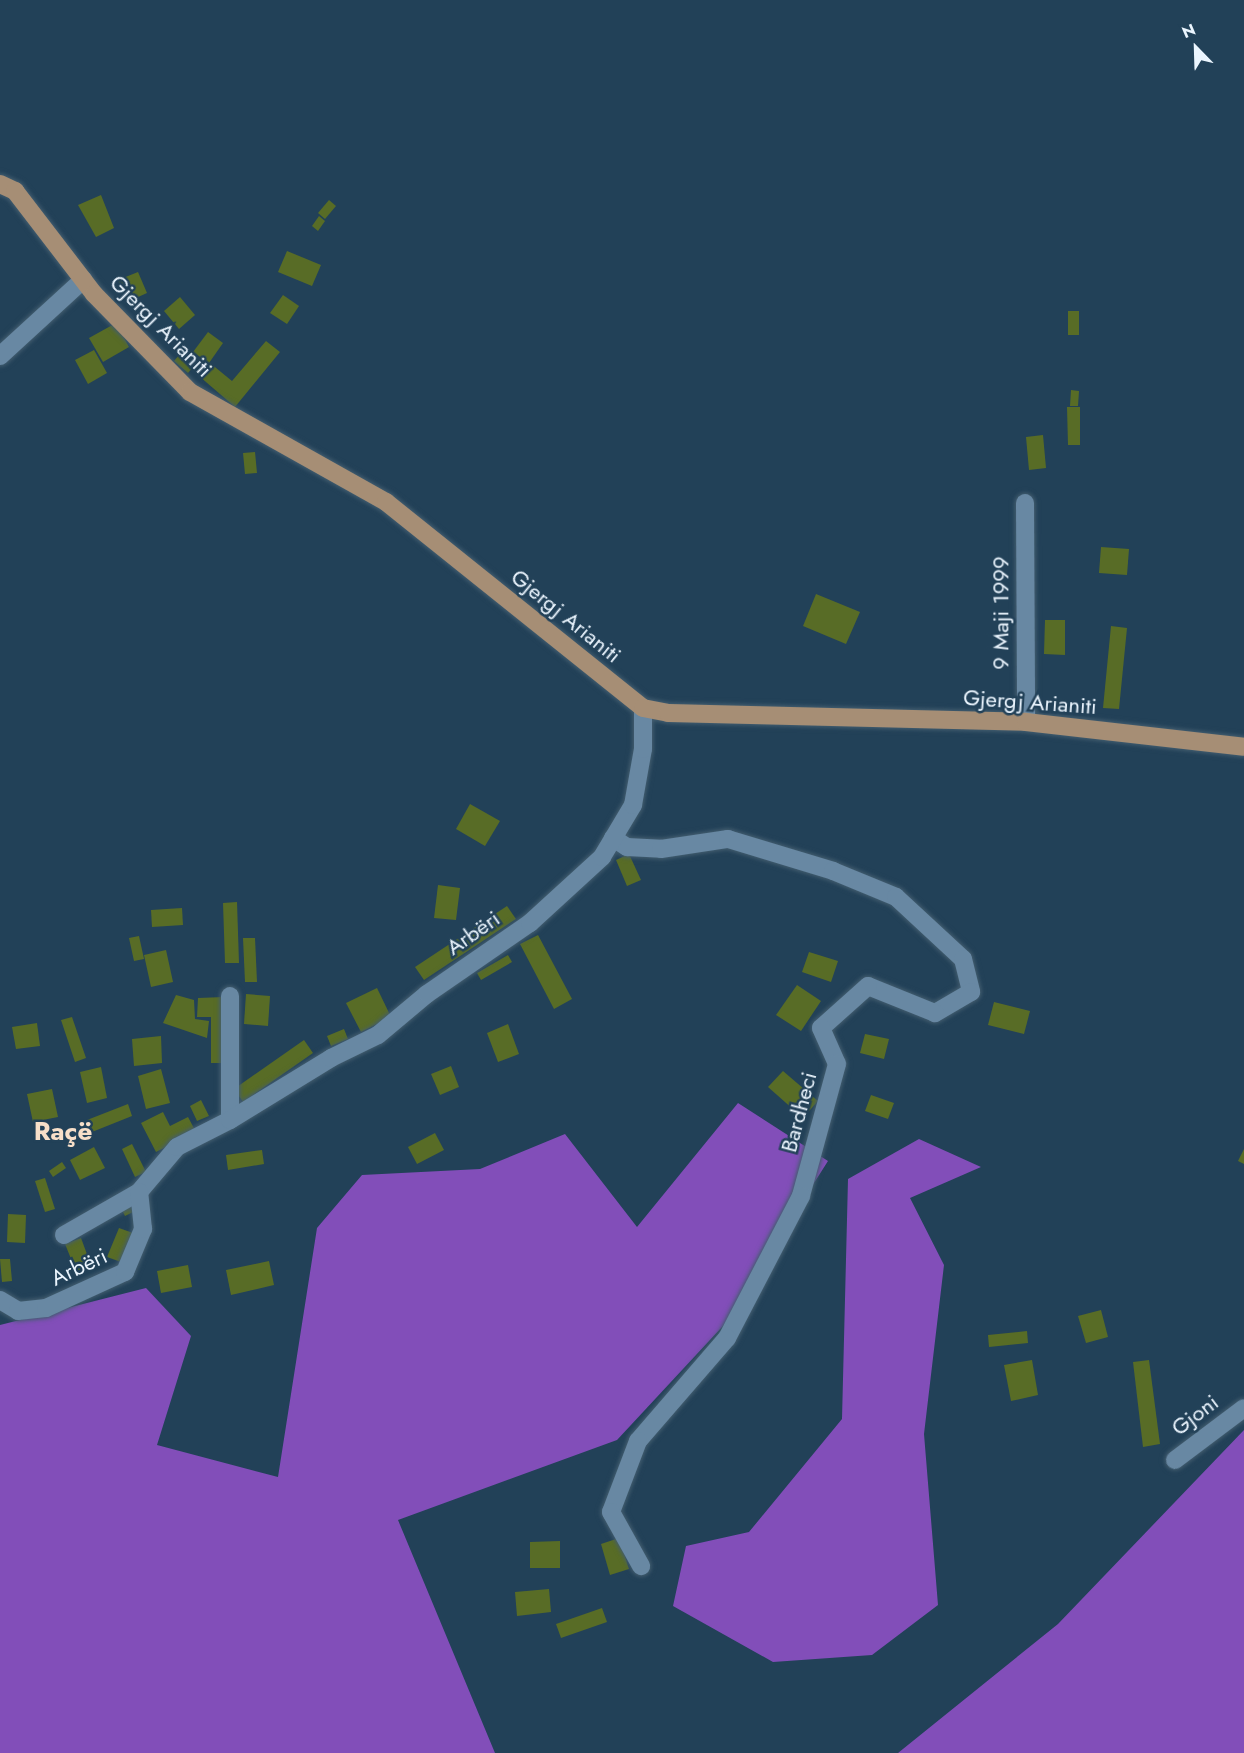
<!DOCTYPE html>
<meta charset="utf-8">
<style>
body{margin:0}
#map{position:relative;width:1244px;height:1753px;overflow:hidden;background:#224158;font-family:Jost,sans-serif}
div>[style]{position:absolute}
.forest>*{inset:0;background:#824eb9}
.building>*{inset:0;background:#586c26}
.roads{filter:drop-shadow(0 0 2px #435d6f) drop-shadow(0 0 2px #435d6f)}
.minor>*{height:18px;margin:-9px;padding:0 9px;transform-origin:9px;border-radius:9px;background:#6888a3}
.major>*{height:18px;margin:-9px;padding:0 9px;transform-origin:9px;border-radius:9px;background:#a68e75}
span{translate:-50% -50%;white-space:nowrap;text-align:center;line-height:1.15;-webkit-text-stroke:5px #224158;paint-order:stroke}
.street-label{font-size:22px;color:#ebf5fe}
.quarter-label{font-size:26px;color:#f7dfc9;font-weight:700}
.north{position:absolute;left:1166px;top:18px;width:60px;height:60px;-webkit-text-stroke:4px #224158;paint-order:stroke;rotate:337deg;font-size:16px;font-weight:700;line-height:24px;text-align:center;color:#ebf5fe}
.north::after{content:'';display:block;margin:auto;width:21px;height:27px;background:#ebf5fe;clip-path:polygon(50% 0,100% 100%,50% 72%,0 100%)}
</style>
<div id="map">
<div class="forest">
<div style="clip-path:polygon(738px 1103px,828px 1161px,723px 1326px,617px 1440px,398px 1520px,495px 1753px,0 1753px,0 1325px,146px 1288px,191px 1336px,157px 1445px,278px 1477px,317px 1228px,362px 1175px,480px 1169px,565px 1134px,637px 1227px)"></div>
<div style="clip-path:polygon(919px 1139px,981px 1167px,910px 1198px,944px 1265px,924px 1434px,938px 1605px,872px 1655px,773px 1662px,673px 1606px,686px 1546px,749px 1532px,842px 1419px,848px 1179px)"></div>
<div style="clip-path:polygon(1244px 1430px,1244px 1753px,898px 1753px,1058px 1624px)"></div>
</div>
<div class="building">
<div style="clip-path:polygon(101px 195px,114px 228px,96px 237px,78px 205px)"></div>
<div style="clip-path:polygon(329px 200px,336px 206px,325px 219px,318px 213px)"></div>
<div style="clip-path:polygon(319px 216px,325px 221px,318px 231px,312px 226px)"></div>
<div style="clip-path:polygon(287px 251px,321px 265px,312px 286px,278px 272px)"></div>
<div style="clip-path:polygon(138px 272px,147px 293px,127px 302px,118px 280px)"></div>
<div style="clip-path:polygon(283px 295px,299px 306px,287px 324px,270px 313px)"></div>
<div style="clip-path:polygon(180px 297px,195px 315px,179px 329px,164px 311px)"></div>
<div style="clip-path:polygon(1068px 311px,1079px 311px,1079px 335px,1068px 335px)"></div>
<div style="clip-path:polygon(116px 323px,129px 347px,103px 362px,89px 338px)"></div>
<div style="clip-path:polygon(208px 332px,223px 343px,209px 363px,193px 352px)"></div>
<div style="clip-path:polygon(266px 341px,280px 352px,235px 407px,199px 376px,210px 363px,232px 381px)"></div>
<div style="clip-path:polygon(94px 350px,107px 373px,88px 384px,75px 360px)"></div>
<div style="clip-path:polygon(180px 354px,194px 366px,188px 373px,174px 361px)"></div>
<div style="clip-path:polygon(1071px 390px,1079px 391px,1078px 406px,1070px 406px)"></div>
<div style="clip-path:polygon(1067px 407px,1080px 407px,1080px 445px,1068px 445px)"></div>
<div style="clip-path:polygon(1043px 435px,1046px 468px,1029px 470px,1026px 437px)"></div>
<div style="clip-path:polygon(255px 452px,257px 473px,245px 474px,243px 453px)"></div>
<div style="clip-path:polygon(1101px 547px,1129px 549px,1127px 575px,1099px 573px)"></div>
<div style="clip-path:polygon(816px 594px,860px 612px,846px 644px,803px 626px)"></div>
<div style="clip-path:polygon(1045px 620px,1065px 620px,1065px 655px,1044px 654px)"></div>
<div style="clip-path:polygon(1111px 626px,1127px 628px,1119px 709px,1103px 708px)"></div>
<div style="clip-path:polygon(470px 804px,500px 821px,485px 846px,456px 829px)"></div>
<div style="clip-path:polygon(629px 854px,641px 880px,627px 886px,616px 860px)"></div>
<div style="clip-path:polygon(438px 885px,460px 888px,456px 920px,434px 918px)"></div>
<div style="clip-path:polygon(237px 902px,239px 963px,225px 963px,223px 903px)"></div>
<div style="clip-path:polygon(507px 906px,516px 919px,424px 980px,415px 967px)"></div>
<div style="clip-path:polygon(182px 908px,183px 925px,152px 927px,151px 910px)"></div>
<div style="clip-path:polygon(538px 935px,572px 999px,554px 1009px,520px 944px)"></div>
<div style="clip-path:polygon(139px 936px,144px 959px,134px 961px,129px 938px)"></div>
<div style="clip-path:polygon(243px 938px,255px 938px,257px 982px,245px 982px)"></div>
<div style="clip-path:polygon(166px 950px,173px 982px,151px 987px,144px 955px)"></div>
<div style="clip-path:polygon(809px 952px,838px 961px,831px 982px,802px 972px)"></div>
<div style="clip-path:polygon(508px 955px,512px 962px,481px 980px,477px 973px)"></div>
<div style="clip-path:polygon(797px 985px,821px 1001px,801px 1031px,776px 1015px)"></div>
<div style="clip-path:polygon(377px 988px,391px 1017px,361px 1032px,346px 1003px)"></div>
<div style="clip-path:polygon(246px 994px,270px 996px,268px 1026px,244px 1024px)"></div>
<div style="clip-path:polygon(176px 995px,194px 1000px,195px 1019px,209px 1021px,207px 1038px,163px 1023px)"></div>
<div style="clip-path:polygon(224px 997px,225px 1063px,211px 1063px,211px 1017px,197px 1017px,198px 998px)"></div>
<div style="clip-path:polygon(994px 1002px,1030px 1011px,1024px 1034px,988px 1025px)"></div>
<div style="clip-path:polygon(72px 1017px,86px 1058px,75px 1062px,61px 1020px)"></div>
<div style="clip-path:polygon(37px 1023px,40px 1046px,16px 1049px,12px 1027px)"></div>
<div style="clip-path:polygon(508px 1024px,519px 1054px,498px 1062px,487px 1033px)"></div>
<div style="clip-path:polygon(344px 1029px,348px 1039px,331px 1046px,327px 1036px)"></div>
<div style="clip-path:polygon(865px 1034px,889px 1039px,884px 1059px,860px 1053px)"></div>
<div style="clip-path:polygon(161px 1036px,162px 1063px,134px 1066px,132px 1039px)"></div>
<div style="clip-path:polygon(304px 1040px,313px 1053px,243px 1102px,234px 1089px)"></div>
<div style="clip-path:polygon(451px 1066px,459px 1087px,440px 1095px,431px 1074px)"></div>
<div style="clip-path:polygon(101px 1067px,107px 1098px,87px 1103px,80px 1072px)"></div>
<div style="clip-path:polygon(161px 1069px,170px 1103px,146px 1109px,138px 1076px)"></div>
<div style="clip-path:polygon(783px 1071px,818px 1101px,803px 1118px,768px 1087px)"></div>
<div style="clip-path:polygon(52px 1089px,58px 1117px,33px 1122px,27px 1094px)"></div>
<div style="clip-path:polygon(871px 1095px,894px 1103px,888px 1119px,865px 1111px)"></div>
<div style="clip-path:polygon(201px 1100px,209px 1116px,197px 1121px,190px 1106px)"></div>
<div style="clip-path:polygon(128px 1104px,132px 1116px,92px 1132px,87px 1120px)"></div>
<div style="clip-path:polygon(163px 1112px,170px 1126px,188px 1117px,196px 1132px,156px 1152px,141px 1123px)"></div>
<div style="clip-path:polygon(435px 1133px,444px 1150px,417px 1164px,408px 1147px)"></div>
<div style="clip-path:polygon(132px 1144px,146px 1172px,135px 1177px,122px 1149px)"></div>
<div style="clip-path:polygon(94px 1147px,105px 1168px,80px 1180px,70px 1160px)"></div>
<div style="clip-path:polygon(1244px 1149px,1244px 1164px,1238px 1161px)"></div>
<div style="clip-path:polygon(262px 1150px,264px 1164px,228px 1170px,226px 1155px)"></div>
<div style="clip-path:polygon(62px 1162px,66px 1168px,53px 1177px,49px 1171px)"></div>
<div style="clip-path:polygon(45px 1178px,55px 1209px,45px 1212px,35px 1181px)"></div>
<div style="clip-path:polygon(132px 1200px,137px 1210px,125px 1216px,120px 1206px)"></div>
<div style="clip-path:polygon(8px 1214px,26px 1215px,25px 1243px,7px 1242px)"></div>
<div style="clip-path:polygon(119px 1228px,133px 1233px,121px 1262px,107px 1257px)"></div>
<div style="clip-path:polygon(81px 1238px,91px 1265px,76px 1271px,65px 1244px)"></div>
<div style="clip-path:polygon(0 1259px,10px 1259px,12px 1281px,2px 1282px)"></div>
<div style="clip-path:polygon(269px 1261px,274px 1285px,231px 1295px,226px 1270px)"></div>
<div style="clip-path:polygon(188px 1265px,192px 1287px,161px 1293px,157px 1271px)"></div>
<div style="clip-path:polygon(1101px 1310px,1108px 1337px,1086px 1343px,1078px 1316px)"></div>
<div style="clip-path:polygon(1027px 1331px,1028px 1343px,989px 1347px,988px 1335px)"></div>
<div style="clip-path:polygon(1032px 1360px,1038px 1395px,1011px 1401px,1004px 1365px)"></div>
<div style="clip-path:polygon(1149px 1360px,1160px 1444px,1143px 1447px,1133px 1362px)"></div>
<div style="clip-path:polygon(619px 1538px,629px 1569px,610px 1575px,601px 1544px)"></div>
<div style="clip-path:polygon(560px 1541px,560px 1568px,530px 1568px,530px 1542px)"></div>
<div style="clip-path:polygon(549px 1589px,551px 1612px,517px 1616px,515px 1592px)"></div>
<div style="clip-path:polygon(602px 1608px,607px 1622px,561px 1638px,556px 1624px)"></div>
</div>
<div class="roads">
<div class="minor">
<div style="left:0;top:356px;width:113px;rotate:-42.5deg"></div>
<div style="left:1025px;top:503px;width:219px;rotate:89.7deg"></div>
<div style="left:613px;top:838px;width:17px;rotate:33deg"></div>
<div style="left:627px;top:847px;width:34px;rotate:3deg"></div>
<div style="left:661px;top:849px;width:68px;rotate:-8.5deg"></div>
<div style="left:728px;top:839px;width:110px;rotate:16.9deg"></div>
<div style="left:833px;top:871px;width:68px;rotate:22.4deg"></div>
<div style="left:896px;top:897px;width:91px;rotate:42.8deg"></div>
<div style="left:963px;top:959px;width:34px;rotate:76deg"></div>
<div style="left:971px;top:992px;width:42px;rotate:149.7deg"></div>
<div style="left:935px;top:1013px;width:72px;rotate:-158.1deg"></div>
<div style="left:868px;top:986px;width:63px;rotate:138.2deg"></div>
<div style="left:821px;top:1028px;width:39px;rotate:66deg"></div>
<div style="left:837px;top:1064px;width:137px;rotate:105.3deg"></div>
<div style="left:801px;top:1196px;width:160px;rotate:117.5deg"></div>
<div style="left:727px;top:1338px;width:136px;rotate:130.8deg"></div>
<div style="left:638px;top:1441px;width:76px;rotate:110.8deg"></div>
<div style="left:611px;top:1512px;width:62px;rotate:60.9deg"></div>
<div style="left:230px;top:1120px;width:124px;rotate:-90deg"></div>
<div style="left:64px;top:1235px;width:86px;rotate:-29.8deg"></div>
<div style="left:139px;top:1192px;width:59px;rotate:-49.8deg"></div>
<div style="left:177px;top:1147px;width:59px;rotate:-27deg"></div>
<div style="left:230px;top:1120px;width:119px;rotate:-31.5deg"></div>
<div style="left:331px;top:1058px;width:52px;rotate:-26.1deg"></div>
<div style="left:378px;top:1035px;width:64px;rotate:-39.9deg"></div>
<div style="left:427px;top:994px;width:125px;rotate:-34.6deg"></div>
<div style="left:530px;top:923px;width:98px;rotate:-42.5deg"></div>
<div style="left:602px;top:857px;width:61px;rotate:-59.2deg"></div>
<div style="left:633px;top:805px;width:57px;rotate:-79.9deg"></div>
<div style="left:643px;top:749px;width:41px;rotate:-90deg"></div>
<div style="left:0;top:1300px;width:21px;rotate:31deg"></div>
<div style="left:18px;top:1311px;width:28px;rotate:-6deg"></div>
<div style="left:46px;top:1308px;width:87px;rotate:-24.5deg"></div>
<div style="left:125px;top:1272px;width:47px;rotate:-67.3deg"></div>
<div style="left:143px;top:1229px;width:37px;rotate:-96deg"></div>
<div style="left:1175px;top:1460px;width:86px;rotate:-37deg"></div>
</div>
<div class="major">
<div style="left:0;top:184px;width:17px;rotate:25deg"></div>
<div style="left:15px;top:191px;width:130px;rotate:52.5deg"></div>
<div style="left:94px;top:294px;width:137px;rotate:45.6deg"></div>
<div style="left:190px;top:392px;width:225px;rotate:29.3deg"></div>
<div style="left:386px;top:502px;width:329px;rotate:38.7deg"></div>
<div style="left:643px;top:708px;width:25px;rotate:11deg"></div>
<div style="left:668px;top:713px;width:358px;rotate:1.4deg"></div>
<div style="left:1026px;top:722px;width:219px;rotate:6.5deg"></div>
</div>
</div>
<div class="street-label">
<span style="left:161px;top:326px;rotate:45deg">Gjergj Arianiti</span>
<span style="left:1001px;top:613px;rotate:-90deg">9 Maji 1999</span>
<span style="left:566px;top:616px;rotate:39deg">Gjergj Arianiti</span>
<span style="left:1030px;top:702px;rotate:4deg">Gjergj Arianiti</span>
<span style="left:473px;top:933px;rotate:-35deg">Arbëri</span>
<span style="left:799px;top:1112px;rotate:-75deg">Bardheci</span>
<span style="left:79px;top:1267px;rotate:-25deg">Arbëri</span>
<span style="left:1195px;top:1415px;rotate:-37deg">Gjoni</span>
</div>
<div class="quarter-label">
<span style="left:63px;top:1132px">Raçë</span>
</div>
<div class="north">N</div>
</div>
